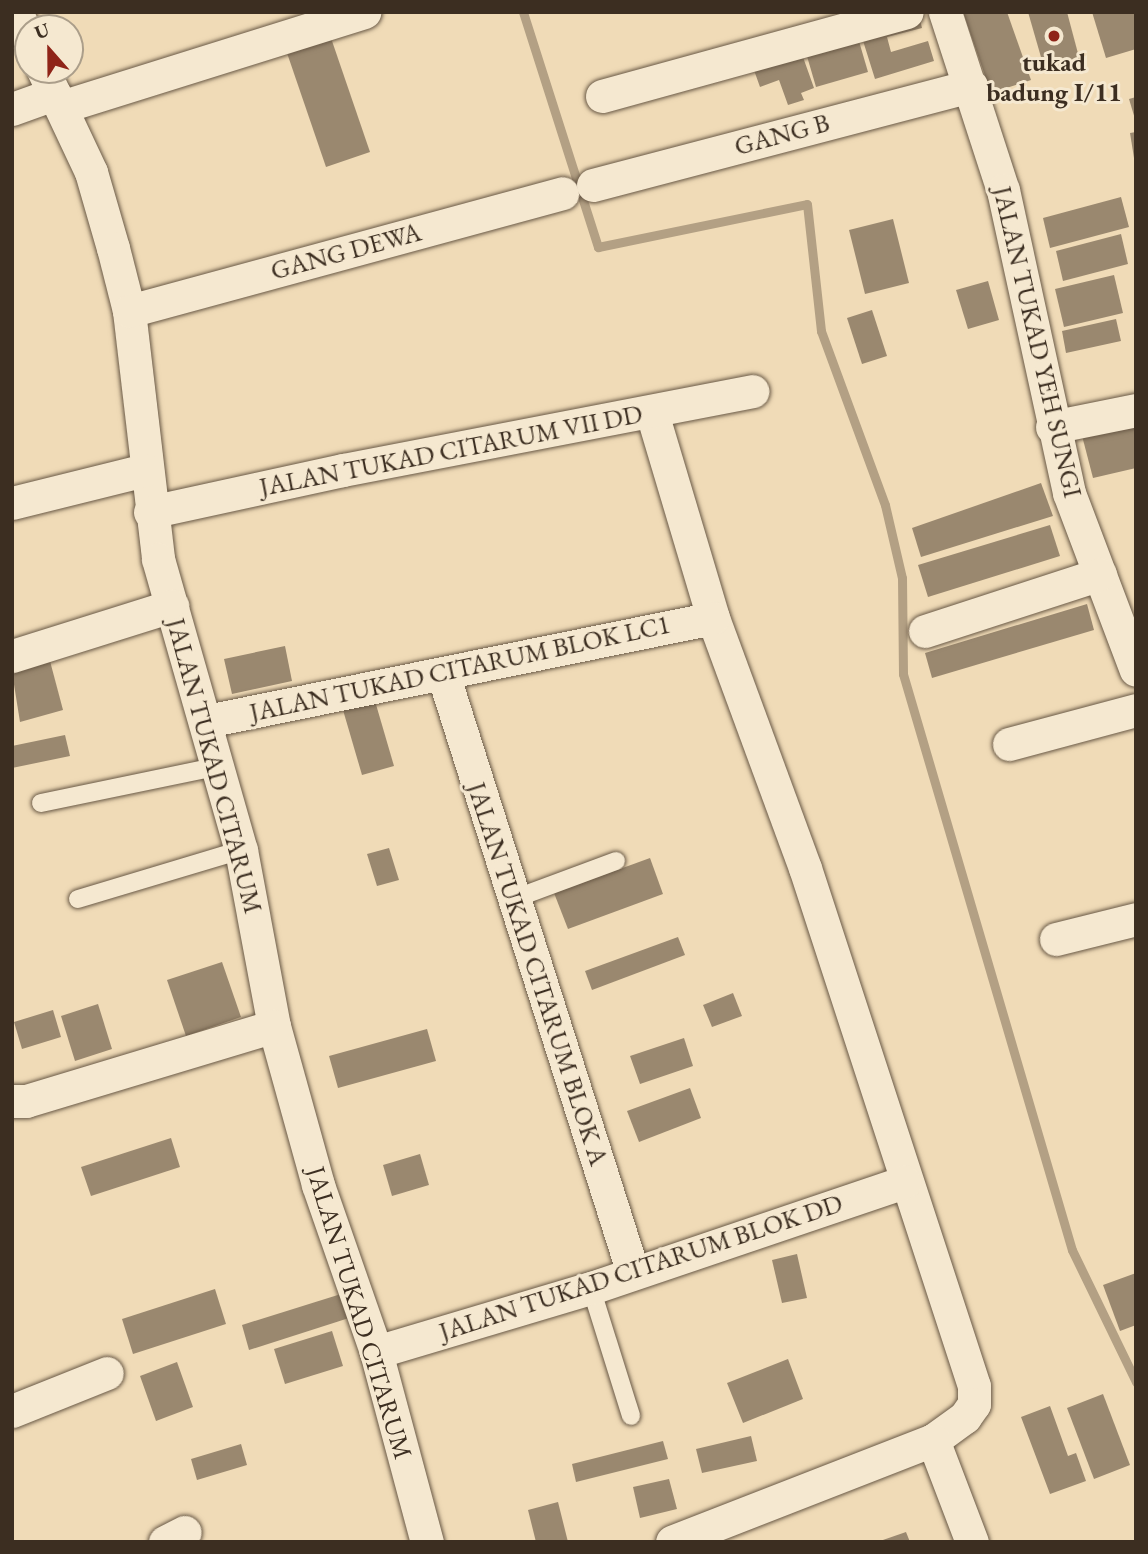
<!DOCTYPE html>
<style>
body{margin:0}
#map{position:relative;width:1148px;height:1554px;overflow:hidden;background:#f0dbb7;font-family:"EB Garamond",serif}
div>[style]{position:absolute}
.stream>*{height:9px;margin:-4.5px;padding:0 4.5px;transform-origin:4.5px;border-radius:4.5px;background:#b3a084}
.building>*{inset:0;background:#9a886f}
.roads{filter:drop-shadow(0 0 2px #695946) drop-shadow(0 0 2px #695946)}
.lane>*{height:18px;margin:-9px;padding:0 9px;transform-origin:9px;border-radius:9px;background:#f5e8d0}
.street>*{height:33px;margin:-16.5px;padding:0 16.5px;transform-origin:16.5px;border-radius:16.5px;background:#f5e8d0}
.dots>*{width:19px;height:19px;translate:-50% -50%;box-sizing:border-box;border:4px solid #f5e8d0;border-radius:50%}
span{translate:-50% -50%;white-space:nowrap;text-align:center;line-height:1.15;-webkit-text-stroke:6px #f5e8d0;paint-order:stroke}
.poi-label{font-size:26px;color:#3c2e21;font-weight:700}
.street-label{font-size:26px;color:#3c2e21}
.frame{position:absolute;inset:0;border:14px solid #3c2e21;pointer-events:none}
.north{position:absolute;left:14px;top:14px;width:70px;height:70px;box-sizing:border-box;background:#f5e8d0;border:2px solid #ab9e8a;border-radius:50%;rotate:339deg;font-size:19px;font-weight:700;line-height:28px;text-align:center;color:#3c2e21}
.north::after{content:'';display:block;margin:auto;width:24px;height:32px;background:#8f2418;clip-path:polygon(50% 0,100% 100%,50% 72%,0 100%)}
</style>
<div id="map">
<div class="stream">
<div style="left:523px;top:12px;width:247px;rotate:72.3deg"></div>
<div style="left:598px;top:247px;width:213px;rotate:-11.6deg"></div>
<div style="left:807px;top:204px;width:128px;rotate:83.7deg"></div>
<div style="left:821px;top:331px;width:185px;rotate:69.8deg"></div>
<div style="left:885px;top:505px;width:75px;rotate:76.9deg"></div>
<div style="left:902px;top:578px;width:96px;rotate:89.4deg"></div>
<div style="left:903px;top:674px;width:600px;rotate:73.65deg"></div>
<div style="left:1072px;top:1250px;width:147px;rotate:64.1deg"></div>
</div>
<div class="building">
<div style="clip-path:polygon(918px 12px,922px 28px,887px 37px,891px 52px,928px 41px,934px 61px,875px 79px,859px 28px)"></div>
<div style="clip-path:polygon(963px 12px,1007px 12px,1031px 80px,991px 93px)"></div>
<div style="clip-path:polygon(1028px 12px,1067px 12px,1080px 61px,1045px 71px)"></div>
<div style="clip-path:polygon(1092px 12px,1136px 12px,1136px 49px,1106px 58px)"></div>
<div style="clip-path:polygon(856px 31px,868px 72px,816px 87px,804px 46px)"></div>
<div style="clip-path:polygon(331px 38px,370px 152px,326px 167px,287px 53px)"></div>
<div style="clip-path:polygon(798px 43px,814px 88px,801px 93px,804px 100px,788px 105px,779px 80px,760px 87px,750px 59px)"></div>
<div style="clip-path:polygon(1136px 97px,1136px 119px,1135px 119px,1129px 99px)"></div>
<div style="clip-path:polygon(1136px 132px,1136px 158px,1134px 158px,1130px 133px)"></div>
<div style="clip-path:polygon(1121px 197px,1129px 227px,1050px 248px,1043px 218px)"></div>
<div style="clip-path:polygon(893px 219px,909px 283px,865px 294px,849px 230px)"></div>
<div style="clip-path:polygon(1121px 234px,1128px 264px,1063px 281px,1056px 251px)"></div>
<div style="clip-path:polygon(1114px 275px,1123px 313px,1064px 327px,1055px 289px)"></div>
<div style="clip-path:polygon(988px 281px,999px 320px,968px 329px,956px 290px)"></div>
<div style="clip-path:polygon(872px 310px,887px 356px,862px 364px,847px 318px)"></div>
<div style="clip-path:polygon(1116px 319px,1121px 341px,1066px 353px,1062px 331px)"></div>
<div style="clip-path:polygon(1136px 422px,1136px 468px,1093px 478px,1080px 428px)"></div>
<div style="clip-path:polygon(1041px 483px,1053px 516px,921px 557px,912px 528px)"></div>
<div style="clip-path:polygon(1050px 525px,1060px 556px,928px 597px,918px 565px)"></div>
<div style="clip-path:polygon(1087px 604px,1094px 630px,932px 678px,925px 653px)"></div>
<div style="clip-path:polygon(285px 646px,292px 681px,232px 694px,224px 659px)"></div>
<div style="clip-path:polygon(50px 661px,63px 710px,20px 722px,12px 672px)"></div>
<div style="clip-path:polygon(375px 701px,394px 766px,362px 775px,343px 710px)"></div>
<div style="clip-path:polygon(65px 735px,70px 756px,12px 768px,12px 746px)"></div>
<div style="clip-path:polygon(389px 848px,399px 880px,377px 886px,367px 854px)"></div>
<div style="clip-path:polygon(650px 858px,663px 894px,568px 929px,554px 893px)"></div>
<div style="clip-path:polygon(678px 937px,685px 955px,592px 990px,585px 971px)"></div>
<div style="clip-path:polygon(222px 962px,241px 1017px,186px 1036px,167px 980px)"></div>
<div style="clip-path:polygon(733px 993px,742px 1016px,712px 1027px,703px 1005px)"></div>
<div style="clip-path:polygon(98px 1004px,112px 1049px,75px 1061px,61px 1016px)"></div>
<div style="clip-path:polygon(53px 1010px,61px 1037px,22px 1049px,14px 1022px)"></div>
<div style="clip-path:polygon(427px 1029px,436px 1061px,338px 1088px,329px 1056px)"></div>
<div style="clip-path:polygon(684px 1038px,693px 1066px,640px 1084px,630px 1056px)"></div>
<div style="clip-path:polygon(690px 1088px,701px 1118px,639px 1142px,627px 1111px)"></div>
<div style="clip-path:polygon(171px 1138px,180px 1167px,91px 1196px,81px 1167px)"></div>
<div style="clip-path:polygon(420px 1154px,429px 1185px,392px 1196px,383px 1165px)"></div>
<div style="clip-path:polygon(797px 1254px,807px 1298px,782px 1303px,772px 1260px)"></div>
<div style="clip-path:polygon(1136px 1273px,1136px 1325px,1120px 1331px,1103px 1285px)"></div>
<div style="clip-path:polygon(215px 1289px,226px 1324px,133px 1354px,122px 1319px)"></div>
<div style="clip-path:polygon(341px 1294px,349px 1318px,249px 1350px,242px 1325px)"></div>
<div style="clip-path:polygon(332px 1331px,343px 1366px,285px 1384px,274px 1349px)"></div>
<div style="clip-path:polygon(788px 1359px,803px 1399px,743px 1423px,727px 1383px)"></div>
<div style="clip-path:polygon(177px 1362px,193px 1407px,156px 1421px,140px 1376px)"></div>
<div style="clip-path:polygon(1103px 1394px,1130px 1465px,1094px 1479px,1067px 1408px)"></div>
<div style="clip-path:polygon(1050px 1406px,1068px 1456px,1076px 1453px,1086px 1481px,1050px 1494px,1021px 1417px)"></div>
<div style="clip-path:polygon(751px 1436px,757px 1461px,702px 1473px,696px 1449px)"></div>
<div style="clip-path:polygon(663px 1441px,668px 1459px,576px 1482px,572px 1464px)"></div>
<div style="clip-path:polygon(241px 1444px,247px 1465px,197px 1480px,191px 1459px)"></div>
<div style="clip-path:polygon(669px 1479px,677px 1509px,640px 1518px,633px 1487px)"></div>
<div style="clip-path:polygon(558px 1502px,568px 1542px,536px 1542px,528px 1510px)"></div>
<div style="clip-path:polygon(906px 1532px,910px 1542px,880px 1542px,880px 1541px)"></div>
</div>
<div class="roads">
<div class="lane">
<div style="left:41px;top:803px;width:182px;rotate:-11.7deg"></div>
<div style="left:78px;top:899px;width:170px;rotate:-16.7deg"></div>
<div style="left:511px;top:900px;width:112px;rotate:-20.4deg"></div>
<div style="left:591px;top:1288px;width:134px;rotate:72.6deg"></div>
</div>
<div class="street">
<div style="left:16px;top:12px;width:28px;rotate:64deg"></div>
<div style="left:945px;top:12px;width:187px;rotate:72deg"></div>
<div style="left:1003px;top:190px;width:310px;rotate:77.7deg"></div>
<div style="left:1069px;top:493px;width:189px;rotate:69.3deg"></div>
<div style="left:43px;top:70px;width:113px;rotate:64.8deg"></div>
<div style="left:91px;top:172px;width:79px;rotate:73.9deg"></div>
<div style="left:113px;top:248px;width:65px;rotate:75.7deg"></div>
<div style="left:129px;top:311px;width:250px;rotate:83.3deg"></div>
<div style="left:158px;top:559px;width:303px;rotate:74.1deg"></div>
<div style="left:241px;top:850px;width:179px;rotate:79.4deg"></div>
<div style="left:274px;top:1026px;width:165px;rotate:74.5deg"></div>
<div style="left:318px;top:1185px;width:177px;rotate:70.8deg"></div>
<div style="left:376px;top:1352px;width:197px;rotate:75deg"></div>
<div style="left:602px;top:96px;width:316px;rotate:-15.4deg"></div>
<div style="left:61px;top:107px;width:318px;rotate:-17.4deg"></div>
<div style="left:12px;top:109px;width:45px;rotate:-19.7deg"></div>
<div style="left:593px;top:185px;width:391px;rotate:-14.7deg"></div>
<div style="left:129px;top:311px;width:449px;rotate:-15.2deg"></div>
<div style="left:652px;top:413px;width:214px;rotate:73.4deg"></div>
<div style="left:713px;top:618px;width:266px;rotate:69.8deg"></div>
<div style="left:805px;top:868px;width:545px;rotate:71.93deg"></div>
<div style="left:974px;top:1386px;width:18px;rotate:90deg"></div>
<div style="left:974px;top:1404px;width:16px;rotate:125deg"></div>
<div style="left:965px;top:1417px;width:39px;rotate:144deg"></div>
<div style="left:933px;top:1440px;width:280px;rotate:158.7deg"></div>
<div style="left:1052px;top:427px;width:86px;rotate:-11.4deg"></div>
<div style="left:12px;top:503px;width:137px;rotate:-13.9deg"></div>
<div style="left:150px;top:512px;width:198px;rotate:-12.3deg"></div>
<div style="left:343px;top:470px;width:417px;rotate:-10.9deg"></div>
<div style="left:925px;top:631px;width:184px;rotate:-18deg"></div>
<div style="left:12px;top:656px;width:168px;rotate:-17.4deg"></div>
<div style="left:443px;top:674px;width:628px;rotate:72.4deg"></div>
<div style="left:207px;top:721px;width:516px;rotate:-11.51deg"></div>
<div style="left:1009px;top:744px;width:131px;rotate:-15deg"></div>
<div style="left:1056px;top:939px;width:82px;rotate:-14deg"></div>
<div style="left:12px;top:1101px;width:14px"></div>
<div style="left:26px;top:1101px;width:259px;rotate:-16.8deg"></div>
<div style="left:376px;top:1352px;width:224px;rotate:-16.6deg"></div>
<div style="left:591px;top:1288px;width:331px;rotate:-18.7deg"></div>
<div style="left:12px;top:1411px;width:102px;rotate:-21.8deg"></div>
<div style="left:933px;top:1440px;width:109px;rotate:69.1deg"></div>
<div style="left:165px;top:1542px;width:22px;rotate:-27deg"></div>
</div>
</div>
<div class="dots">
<div style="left:1054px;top:36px;background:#8f2418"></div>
</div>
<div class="poi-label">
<span style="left:1054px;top:78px">tukad<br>badung I/11</span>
</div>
<div class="street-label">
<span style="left:782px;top:135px;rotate:-15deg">GANG B</span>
<span style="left:346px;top:252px;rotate:-15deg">GANG DEWA</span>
<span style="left:1037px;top:342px;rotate:77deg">JALAN TUKAD YEH SUNGI</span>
<span style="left:451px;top:451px;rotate:-11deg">JALAN TUKAD CITARUM VII DD</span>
<span style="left:460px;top:669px;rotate:-12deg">JALAN TUKAD CITARUM BLOK LC1</span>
<span style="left:214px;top:766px;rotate:75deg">JALAN TUKAD CITARUM</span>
<span style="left:537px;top:974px;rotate:72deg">JALAN TUKAD CITARUM BLOK A</span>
<span style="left:641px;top:1268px;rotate:-18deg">JALAN TUKAD CITARUM BLOK DD</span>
<span style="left:359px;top:1313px;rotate:73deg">JALAN TUKAD CITARUM</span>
</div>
<div class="frame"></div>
<div class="north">U</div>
</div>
